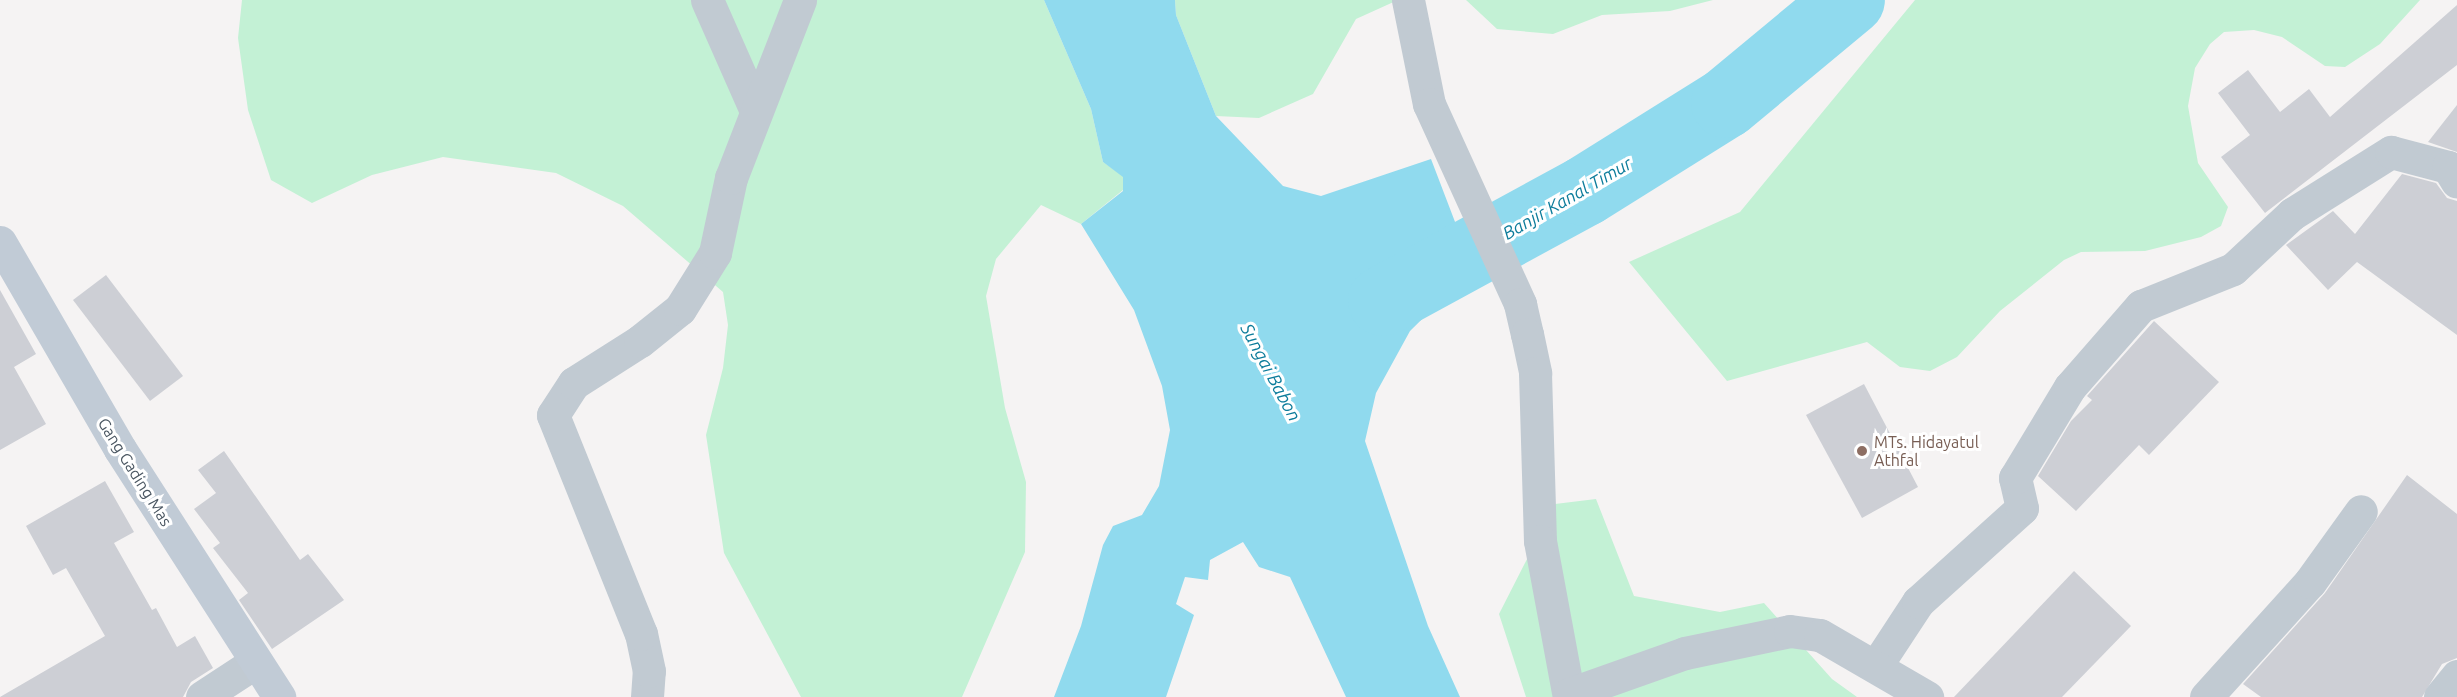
<!DOCTYPE html>
<style>
body{margin:0}
#map{position:relative;width:2457px;height:697px;overflow:hidden;background:#f5f3f3;font-family:Ubuntu,sans-serif}
div>[style]{position:absolute}
.green>*{inset:0;background:#c3f1d5}
.water>*{inset:0;background:#90daee}
.river>*{height:70px;margin:-35px;padding:0 35px;transform-origin:35px;border-radius:35px;background:#90daee}
.building>*{inset:0;background:#cdcfd5}
.street>*{height:33px;margin:-16.5px;padding:0 16.5px;transform-origin:16.5px;border-radius:16.5px;background:#c1cad2}
.secondary>*{height:33px;margin:-16.5px;padding:0 16.5px;transform-origin:16.5px;border-radius:16.5px;background:#c1cbd6}
.dots>*{width:16px;height:16px;translate:-50% -50%;box-sizing:border-box;border:3px solid #fff;border-radius:50%}
span{translate:-50% -50%;white-space:nowrap;text-align:center;line-height:1.15;-webkit-text-stroke:6px #fff;paint-order:stroke}
.education-label{font-size:16px;color:#785e54}
.left{translate:0 -50%;text-align:left}
.street-label{font-size:16px;color:#4a5661}
.water-label{font-size:18px;color:#0c7c9b;font-style:italic}
</style>
<div id="map">
<div class="green">
<div style="clip-path:polygon(242px 0,1044px 0,1091px 109px,1103px 162px,1123px 176px,1123px 190px,1081px 224px,1041px 205px,996px 259px,986px 296px,1005px 408px,1026px 482px,1025px 552px,962px 697px,801px 697px,724px 553px,706px 435px,723px 368px,728px 325px,723px 292px,623px 206px,556px 173px,443px 157px,372px 175px,312px 203px,271px 180px,248px 110px,238px 38px)"></div>
<div style="clip-path:polygon(1175px 0,1398px 0,1356px 19px,1313px 94px,1259px 118px,1216px 116px,1176px 15px)"></div>
<div style="clip-path:polygon(1466px 0,1713px 0,1670px 11px,1602px 15px,1553px 34px,1497px 29px)"></div>
<div style="clip-path:polygon(1915px 0,2420px 0,2380px 44px,2345px 67px,2325px 66px,2282px 37px,2254px 30px,2224px 32px,2210px 44px,2195px 68px,2188px 106px,2198px 163px,2228px 207px,2221px 226px,2201px 237px,2145px 251px,2081px 252px,2064px 260px,2000px 311px,1957px 357px,1930px 371px,1900px 367px,1867px 342px,1727px 381px,1629px 262px,1740px 212px)"></div>
<div style="clip-path:polygon(1596px 499px,1634px 596px,1720px 612px,1764px 603px,1832px 679px,1857px 697px,1526px 697px,1499px 614px,1555px 504px)"></div>
</div>
<div class="water">
<div style="clip-path:polygon(1044px 0,1175px 0,1176px 15px,1216px 116px,1283px 186px,1321px 196px,1431px 159px,1473px 269px,1410px 331px,1376px 393px,1365px 441px,1428px 626px,1460px 697px,1346px 697px,1290px 577px,1259px 567px,1243px 542px,1210px 560px,1208px 580px,1185px 577px,1176px 604px,1194px 615px,1166px 697px,1054px 697px,1081px 626px,1103px 545px,1113px 526px,1142px 515px,1159px 486px,1170px 430px,1162px 386px,1134px 310px,1081px 224px,1123px 191px,1123px 177px,1103px 162px,1091px 109px)"></div>
</div>
<div class="river">
<div style="left:1383px;top:301px;width:230px;rotate:-28.6deg"></div>
<div style="left:1585px;top:191px;width:166px;rotate:-32deg"></div>
<div style="left:1726px;top:103px;width:161px;rotate:-39.7deg"></div>
</div>
<div class="building">
<div style="clip-path:polygon(2457px 5px,2457px 65px,2265px 213px,2221px 157px,2250px 135px,2218px 93px,2248px 70px,2280px 112px,2309px 89px,2330px 117px)"></div>
<div style="clip-path:polygon(2457px 105px,2457px 152px,2428px 142px)"></div>
<div style="clip-path:polygon(2402px 174px,2436px 183px,2447px 198px,2457px 201px,2457px 335px,2357px 262px,2328px 290px,2286px 245px,2333px 211px,2355px 234px)"></div>
<div style="clip-path:polygon(106px 275px,183px 376px,150px 401px,73px 300px)"></div>
<div style="clip-path:polygon(0 290px,36px 354px,14px 367px,46px 424px,0 450px)"></div>
<div style="clip-path:polygon(2154px 321px,2219px 382px,2149px 455px,2139px 445px,2076px 511px,2038px 476px,2071px 421px,2092px 400px,2087px 396px)"></div>
<div style="clip-path:polygon(1864px 384px,1918px 487px,1862px 518px,1806px 415px)"></div>
<div style="clip-path:polygon(224px 451px,300px 560px,308px 554px,344px 600px,272px 649px,239px 600px,248px 593px,213px 548px,220px 543px,194px 509px,216px 493px,198px 470px)"></div>
<div style="clip-path:polygon(2407px 475px,2457px 514px,2457px 658px,2442px 664px,2422px 697px,2261px 697px,2243px 684px,2325px 593px)"></div>
<div style="clip-path:polygon(105px 481px,134px 532px,114px 543px,152px 610px,156px 608px,177px 647px,195px 636px,213px 668px,191px 682px,183px 697px,0 697px,105px 636px,66px 568px,53px 575px,26px 526px)"></div>
<div style="clip-path:polygon(2074px 571px,2131px 626px,2062px 697px,1954px 697px)"></div>
</div>
<div class="street">
<div style="left:707px;top:0;width:119px;rotate:66.2deg"></div>
<div style="left:1408px;top:0;width:106px;rotate:78.6deg"></div>
<div style="left:1429px;top:104px;width:220px;rotate:65.5deg"></div>
<div style="left:1520px;top:304px;width:31px;rotate:77deg"></div>
<div style="left:1527px;top:334px;width:40px;rotate:78deg"></div>
<div style="left:1535px;top:373px;width:168px;rotate:88.3deg"></div>
<div style="left:1540px;top:541px;width:159px;rotate:79.5deg"></div>
<div style="left:1876px;top:666px;width:77px;rotate:-56.7deg"></div>
<div style="left:1918px;top:602px;width:140px;rotate:-42.1deg"></div>
<div style="left:2022px;top:508px;width:31px;rotate:-103deg"></div>
<div style="left:2015px;top:478px;width:106px;rotate:-58.9deg"></div>
<div style="left:2070px;top:387px;width:108px;rotate:-48.8deg"></div>
<div style="left:2141px;top:306px;width:99px;rotate:-21.9deg"></div>
<div style="left:2233px;top:269px;width:81px;rotate:-43deg"></div>
<div style="left:2292px;top:214px;width:117px;rotate:-32.1deg"></div>
<div style="left:2391px;top:152px;width:59px;rotate:14.7deg"></div>
<div style="left:2448px;top:167px;width:17px;rotate:59deg"></div>
<div style="left:1569px;top:694px;width:123px;rotate:-19.5deg"></div>
<div style="left:1685px;top:653px;width:107px;rotate:-11.8deg"></div>
<div style="left:1790px;top:631px;width:30px;rotate:8deg"></div>
<div style="left:1820px;top:635px;width:124px;rotate:30.1deg"></div>
<div style="left:202px;top:697px;width:62px;rotate:-33.2deg"></div>
<div style="left:647px;top:697px;width:26px;rotate:-86deg"></div>
<div style="left:649px;top:671px;width:38px;rotate:-102deg"></div>
<div style="left:641px;top:634px;width:236px;rotate:-111.9deg"></div>
<div style="left:553px;top:415px;width:38px;rotate:-57deg"></div>
<div style="left:574px;top:383px;width:78px;rotate:-32.5deg"></div>
<div style="left:640px;top:341px;width:51px;rotate:-38.7deg"></div>
<div style="left:680px;top:309px;width:66px;rotate:-58deg"></div>
<div style="left:715px;top:253px;width:77px;rotate:-78deg"></div>
<div style="left:731px;top:178px;width:191px;rotate:-68.8deg"></div>
<div style="left:2206px;top:697px;width:155px;rotate:-47.9deg"></div>
<div style="left:2310px;top:582px;width:87px;rotate:-54.3deg"></div>
<div style="left:2440px;top:697px;width:27px;rotate:-51deg"></div>
</div>
<div class="secondary">
<div style="left:0;top:242px;width:239px;rotate:59.9deg"></div>
<div style="left:120px;top:449px;width:295px;rotate:57.3deg"></div>
</div>
<div class="dots">
<div style="left:1862px;top:451px;background:#8d6e63"></div>
</div>
<div class="education-label">
<span class="left" style="left:1874px;top:451px">MTs. Hidayatul<br>Athfal</span>
</div>
<div class="street-label">
<span style="left:135px;top:472px;rotate:58deg">Gang Gading Mas</span>
</div>
<div class="water-label">
<span style="left:1567px;top:198px;rotate:-30deg">Banjir Kanal Timur</span>
<span style="left:1271px;top:372px;rotate:62deg">Sungai Babon</span>
</div>
</div>
